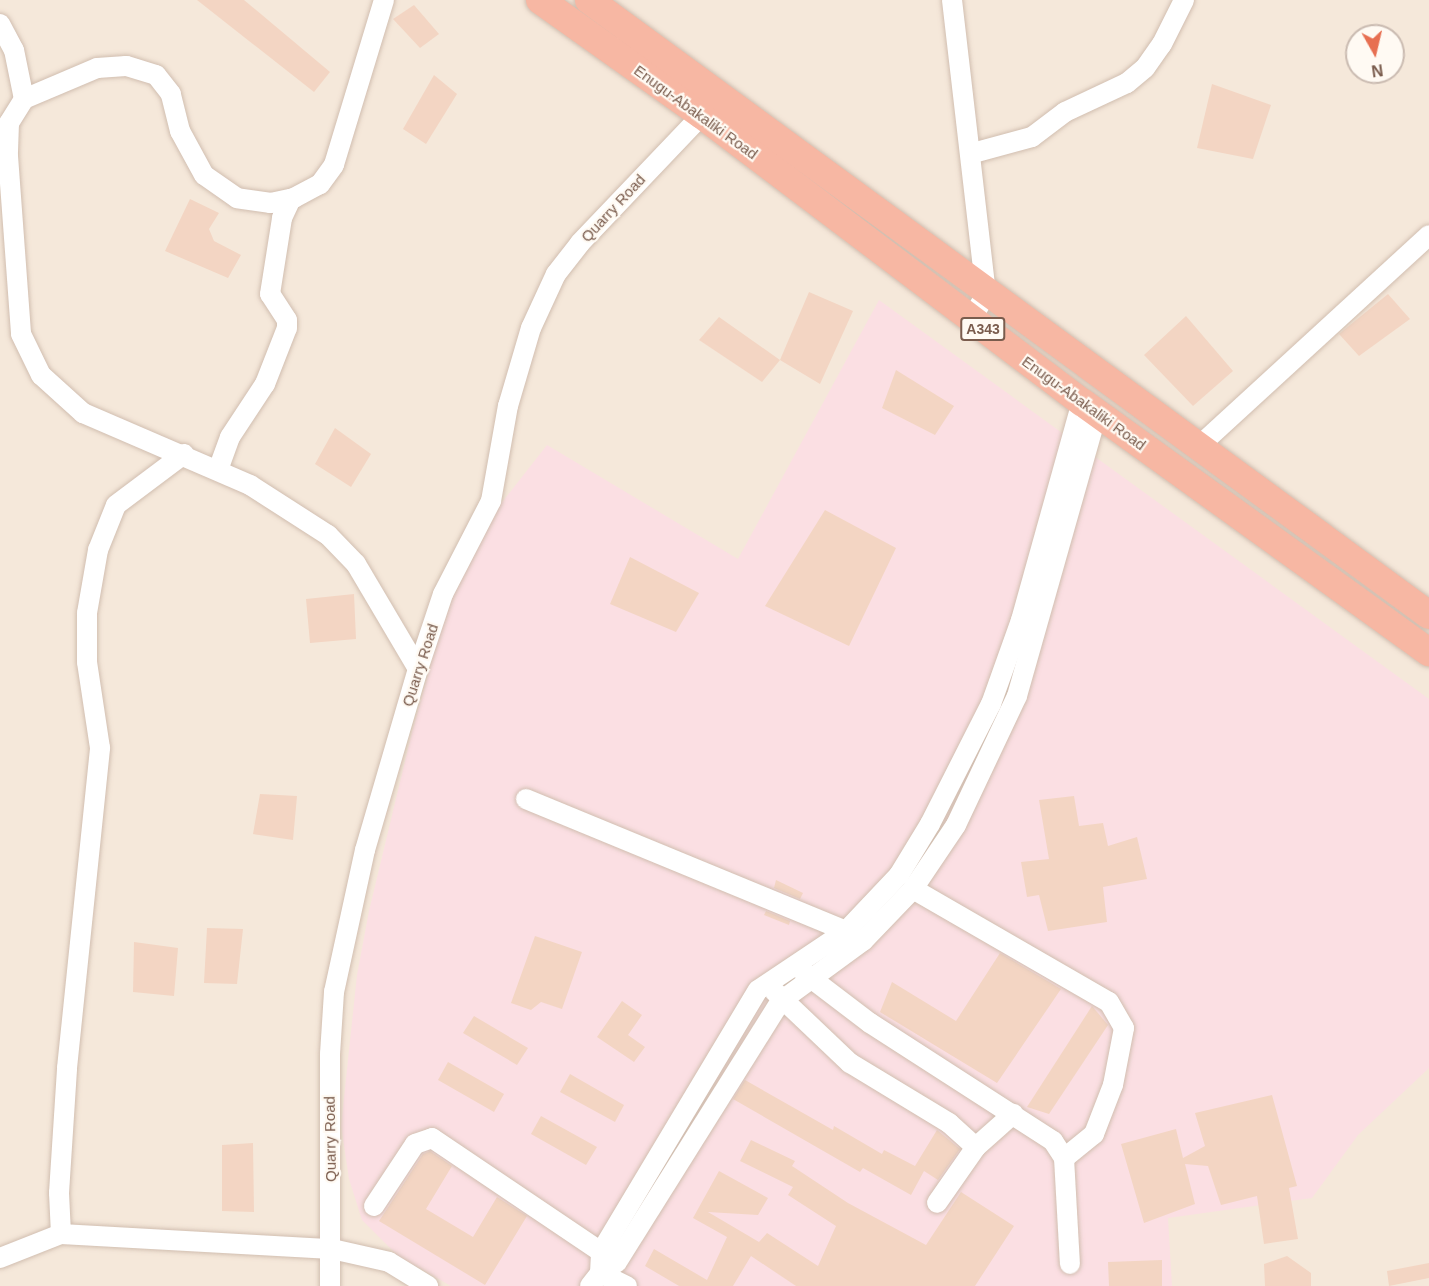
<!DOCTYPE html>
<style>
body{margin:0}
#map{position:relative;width:1429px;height:1286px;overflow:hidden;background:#fdf6ec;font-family:Helvetica,sans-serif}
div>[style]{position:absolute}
.residential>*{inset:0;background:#f5e8da}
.medical>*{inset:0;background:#fbdfe3}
.building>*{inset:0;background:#f3d5c3}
.roads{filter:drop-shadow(0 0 2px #d1beb0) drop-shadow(0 0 2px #d1beb0)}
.minor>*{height:20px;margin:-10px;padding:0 10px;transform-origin:10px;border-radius:10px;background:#fff}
.highway>*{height:28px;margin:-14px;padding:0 14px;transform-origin:14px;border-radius:14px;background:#f7b7a3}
span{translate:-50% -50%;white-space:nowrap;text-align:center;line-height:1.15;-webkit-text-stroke:4.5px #fffaf3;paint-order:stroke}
.shield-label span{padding:2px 4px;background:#fffaf3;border:2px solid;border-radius:4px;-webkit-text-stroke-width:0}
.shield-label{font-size:14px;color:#7a5c4d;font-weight:700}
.street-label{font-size:15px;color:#7a5c4d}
.north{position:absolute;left:1345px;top:24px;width:60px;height:60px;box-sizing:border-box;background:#fffaf3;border:2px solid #cabbb1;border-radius:50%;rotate:172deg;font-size:16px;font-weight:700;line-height:24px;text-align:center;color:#7a5c4d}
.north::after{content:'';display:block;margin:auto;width:21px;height:27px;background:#e76f51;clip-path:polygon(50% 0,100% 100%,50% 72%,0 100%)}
</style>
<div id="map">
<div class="residential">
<div style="clip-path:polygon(evenodd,0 0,1429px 0,1429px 1286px,0 1286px,0 0,1357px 36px,1393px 36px,1393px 72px,1357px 72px,1357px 36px)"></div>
</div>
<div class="medical">
<div style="clip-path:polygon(879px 300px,1429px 699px,1429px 1068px,1358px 1135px,1312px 1198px,1168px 1218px,1172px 1286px,451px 1286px,398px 1256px,362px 1220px,349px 1179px,341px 1126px,357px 975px,369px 911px,412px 732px,455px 578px,481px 529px,547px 445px,738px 559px)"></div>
</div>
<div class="building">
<div style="clip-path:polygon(197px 0,244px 0,330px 72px,314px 92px)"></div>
<div style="clip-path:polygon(414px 5px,439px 34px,420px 48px,393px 19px)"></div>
<div style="clip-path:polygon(434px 75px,457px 94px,426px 144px,403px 129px)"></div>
<div style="clip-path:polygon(1212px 84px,1271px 105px,1253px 159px,1197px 148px)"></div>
<div style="clip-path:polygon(190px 199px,219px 213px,209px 229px,214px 241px,241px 255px,228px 278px,165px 251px)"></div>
<div style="clip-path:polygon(809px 292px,853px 311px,820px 384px,780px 360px)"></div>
<div style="clip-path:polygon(1388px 294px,1410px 319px,1359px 356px,1339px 334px)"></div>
<div style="clip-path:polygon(1186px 316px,1233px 371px,1193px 406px,1144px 355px)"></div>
<div style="clip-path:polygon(719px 317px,780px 360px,762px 382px,699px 340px)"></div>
<div style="clip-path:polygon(896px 370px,954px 406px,935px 435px,882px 408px)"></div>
<div style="clip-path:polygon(335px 428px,371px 454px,351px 487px,315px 464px)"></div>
<div style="clip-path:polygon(825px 510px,896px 548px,849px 646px,765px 606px)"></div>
<div style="clip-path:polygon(630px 557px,699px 593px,676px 632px,610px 604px)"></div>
<div style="clip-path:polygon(354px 594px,356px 639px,310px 643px,306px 599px)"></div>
<div style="clip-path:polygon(260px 794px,297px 796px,293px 840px,253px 834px)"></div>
<div style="clip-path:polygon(1074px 796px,1079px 826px,1103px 823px,1108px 846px,1137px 837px,1147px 879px,1103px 887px,1107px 922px,1048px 931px,1039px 895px,1027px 897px,1021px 862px,1049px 859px,1039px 800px)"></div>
<div style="clip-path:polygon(776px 880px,803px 893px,800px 899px,774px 888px)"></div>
<div style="clip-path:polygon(766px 911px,790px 921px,789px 925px,764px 915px)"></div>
<div style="clip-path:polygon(207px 928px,243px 929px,237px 984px,204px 983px)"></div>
<div style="clip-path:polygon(535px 936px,582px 952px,562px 1009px,541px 1002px,531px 1010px,511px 1003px)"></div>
<div style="clip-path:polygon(134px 942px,178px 948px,174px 996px,133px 992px)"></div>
<div style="clip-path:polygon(1000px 953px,1061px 989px,997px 1083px,880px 1012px,892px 982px,956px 1021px)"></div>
<div style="clip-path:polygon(622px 1001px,642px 1015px,628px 1035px,645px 1047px,634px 1062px,597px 1037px)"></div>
<div style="clip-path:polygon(1092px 1006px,1108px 1025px,1049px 1114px,1027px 1107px)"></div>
<div style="clip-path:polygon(474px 1016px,528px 1048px,517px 1065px,463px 1033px)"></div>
<div style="clip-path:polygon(448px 1062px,504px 1094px,494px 1112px,438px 1080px)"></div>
<div style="clip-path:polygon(570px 1074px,624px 1105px,615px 1122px,560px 1092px)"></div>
<div style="clip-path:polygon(745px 1080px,833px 1130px,834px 1126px,882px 1154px,884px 1150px,915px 1166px,937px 1130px,960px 1149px,938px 1180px,924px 1171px,911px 1195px,863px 1168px,860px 1172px,733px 1099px)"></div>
<div style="clip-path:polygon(1272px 1095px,1297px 1186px,1289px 1188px,1298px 1239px,1264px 1244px,1257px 1196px,1221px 1205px,1208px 1166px,1185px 1164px,1195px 1204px,1144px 1223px,1121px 1144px,1176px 1129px,1183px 1158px,1205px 1146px,1195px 1113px)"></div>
<div style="clip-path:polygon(541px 1116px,597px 1147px,586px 1165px,531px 1134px)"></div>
<div style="clip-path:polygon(751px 1140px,795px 1161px,792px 1166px,848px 1203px,926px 1245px,961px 1192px,1014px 1226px,975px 1286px,796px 1286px,751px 1256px,733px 1286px,679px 1286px,645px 1266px,654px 1249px,707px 1280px,727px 1237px,693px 1218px,719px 1171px,768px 1198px,758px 1215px,708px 1212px,759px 1242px,767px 1233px,818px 1266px,836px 1226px,788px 1195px,793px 1187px,740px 1161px)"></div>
<div style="clip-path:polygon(253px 1143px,254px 1212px,222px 1211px,222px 1145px)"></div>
<div style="clip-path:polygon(430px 1151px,452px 1166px,426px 1209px,473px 1237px,497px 1197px,527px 1216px,485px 1285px,379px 1221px,423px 1154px)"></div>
<div style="clip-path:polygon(1287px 1256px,1311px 1273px,1311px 1286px,1265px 1286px,1264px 1264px)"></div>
<div style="clip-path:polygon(1162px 1260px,1162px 1286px,1109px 1286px,1108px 1262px)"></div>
<div style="clip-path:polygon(1429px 1263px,1429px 1278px,1389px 1286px,1387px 1271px)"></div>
</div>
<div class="roads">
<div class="minor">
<div style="left:384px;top:0;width:172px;rotate:106.9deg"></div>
<div style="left:334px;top:165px;width:24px;rotate:126deg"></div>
<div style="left:320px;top:184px;width:30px;rotate:152deg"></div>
<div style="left:294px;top:198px;width:24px;rotate:168deg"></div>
<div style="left:271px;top:203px;width:34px;rotate:-172deg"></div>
<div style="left:237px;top:198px;width:40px;rotate:-145.1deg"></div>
<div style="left:204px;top:175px;width:50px;rotate:-118.6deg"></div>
<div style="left:180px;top:131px;width:38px;rotate:-104deg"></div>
<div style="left:171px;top:94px;width:24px;rotate:-128deg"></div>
<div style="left:156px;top:75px;width:31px;rotate:-163deg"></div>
<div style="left:126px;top:66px;width:29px;rotate:176deg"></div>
<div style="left:97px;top:68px;width:79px;rotate:157deg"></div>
<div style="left:24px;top:99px;width:28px;rotate:122deg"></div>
<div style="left:9px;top:123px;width:33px;rotate:92deg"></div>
<div style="left:8px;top:156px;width:178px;rotate:85.8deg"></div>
<div style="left:21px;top:334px;width:46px;rotate:64deg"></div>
<div style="left:41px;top:375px;width:57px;rotate:42.1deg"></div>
<div style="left:83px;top:413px;width:182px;rotate:23.3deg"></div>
<div style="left:250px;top:485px;width:93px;rotate:32.7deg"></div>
<div style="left:328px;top:535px;width:40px;rotate:46deg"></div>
<div style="left:356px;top:564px;width:122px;rotate:59.4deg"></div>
<div style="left:952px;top:0;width:296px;rotate:83.4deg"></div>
<div style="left:986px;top:294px;width:30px;rotate:120deg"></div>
<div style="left:0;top:24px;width:30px;rotate:62deg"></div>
<div style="left:14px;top:50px;width:50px;rotate:78.5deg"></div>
<div style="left:973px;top:153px;width:61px;rotate:-15.2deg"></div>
<div style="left:1032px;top:137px;width:41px;rotate:-37.1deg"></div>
<div style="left:1065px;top:112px;width:68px;rotate:-25.1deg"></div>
<div style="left:1127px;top:83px;width:23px;rotate:-40deg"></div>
<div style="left:1145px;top:68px;width:29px;rotate:-55deg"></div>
<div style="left:1162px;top:44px;width:49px;rotate:-63.4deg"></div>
<div style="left:1199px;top:446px;width:312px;rotate:-42.5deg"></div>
<div style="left:218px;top:470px;width:35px;rotate:-70deg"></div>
<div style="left:230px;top:437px;width:64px;rotate:-56.6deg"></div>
<div style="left:265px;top:384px;width:60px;rotate:-68.6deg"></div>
<div style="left:287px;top:328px;width:8px;rotate:-90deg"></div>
<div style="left:287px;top:320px;width:31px;rotate:-123deg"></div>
<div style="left:270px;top:294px;width:77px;rotate:-81deg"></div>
<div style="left:282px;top:218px;width:21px;rotate:-65deg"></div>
<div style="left:526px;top:799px;width:346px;rotate:22.4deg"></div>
<div style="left:913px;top:889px;width:226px;rotate:30deg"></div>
<div style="left:1109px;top:1002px;width:30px;rotate:60deg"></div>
<div style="left:1124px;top:1028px;width:58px;rotate:100.9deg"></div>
<div style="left:1113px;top:1085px;width:53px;rotate:111.2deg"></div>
<div style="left:1094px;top:1134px;width:38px;rotate:141deg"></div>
<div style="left:803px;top:972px;width:84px;rotate:37.3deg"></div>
<div style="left:870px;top:1023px;width:218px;rotate:32.8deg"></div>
<div style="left:1053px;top:1141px;width:20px;rotate:57deg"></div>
<div style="left:1064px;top:1158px;width:106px;rotate:86.8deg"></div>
<div style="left:774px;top:991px;width:105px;rotate:43.5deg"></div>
<div style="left:850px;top:1063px;width:116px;rotate:31.2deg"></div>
<div style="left:949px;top:1123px;width:36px;rotate:42deg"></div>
<div style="left:976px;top:1147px;width:68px;rotate:124.9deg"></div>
<div style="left:976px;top:1147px;width:50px;rotate:-41.7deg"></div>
<div style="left:374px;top:1206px;width:74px;rotate:-56.5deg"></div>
<div style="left:415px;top:1144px;width:18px;rotate:-19deg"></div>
<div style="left:432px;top:1138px;width:204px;rotate:34deg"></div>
<div style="left:61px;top:1234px;width:41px;rotate:-92.8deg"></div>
<div style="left:59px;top:1193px;width:125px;rotate:-86.3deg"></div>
<div style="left:67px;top:1068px;width:322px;rotate:-84.1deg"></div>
<div style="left:100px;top:748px;width:87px;rotate:-98.6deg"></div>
<div style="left:87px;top:662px;width:49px;rotate:-90deg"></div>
<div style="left:87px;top:613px;width:64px;rotate:-80.1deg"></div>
<div style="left:98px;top:550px;width:48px;rotate:-68.2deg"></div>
<div style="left:116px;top:505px;width:85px;rotate:-36.9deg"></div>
<div style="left:0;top:1258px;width:66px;rotate:-21.5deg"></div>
<div style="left:61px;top:1234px;width:271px;rotate:3.2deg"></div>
<div style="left:332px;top:1249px;width:58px;rotate:12.8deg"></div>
<div style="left:389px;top:1262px;width:46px;rotate:31.6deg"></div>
<div style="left:600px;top:1273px;width:21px;rotate:-87deg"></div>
<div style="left:601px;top:1252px;width:305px;rotate:-59.1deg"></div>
<div style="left:758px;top:990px;width:106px;rotate:-33.8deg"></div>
<div style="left:846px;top:931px;width:77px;rotate:-46.6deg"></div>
<div style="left:899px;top:875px;width:60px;rotate:-58.7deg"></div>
<div style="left:930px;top:824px;width:135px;rotate:-63.1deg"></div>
<div style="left:991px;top:704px;width:89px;rotate:-70.3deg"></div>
<div style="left:1021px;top:620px;width:226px;rotate:-74.4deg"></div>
<div style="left:600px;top:1273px;width:30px;rotate:26deg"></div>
<div style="left:330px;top:1286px;width:232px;rotate:-90deg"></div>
<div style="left:330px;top:1054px;width:62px;rotate:-86.3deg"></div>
<div style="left:334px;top:992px;width:145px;rotate:-77.7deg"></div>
<div style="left:365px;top:850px;width:189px;rotate:-73.7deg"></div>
<div style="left:418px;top:669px;width:79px;rotate:-71.6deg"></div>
<div style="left:443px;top:594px;width:105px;rotate:-62.7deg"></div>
<div style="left:491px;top:501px;width:97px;rotate:-79.9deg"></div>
<div style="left:508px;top:406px;width:81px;rotate:-73.6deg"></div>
<div style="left:531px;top:328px;width:60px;rotate:-65.2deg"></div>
<div style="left:556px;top:274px;width:39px;rotate:-52deg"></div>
<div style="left:580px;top:243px;width:177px;rotate:-46.4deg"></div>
<div style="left:590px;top:1286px;width:16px;rotate:-52deg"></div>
<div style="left:600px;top:1273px;width:20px;rotate:-33deg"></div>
<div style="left:617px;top:1262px;width:308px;rotate:-57.9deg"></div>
<div style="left:781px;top:1001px;width:102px;rotate:-36.2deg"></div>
<div style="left:863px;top:941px;width:72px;rotate:-46.1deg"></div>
<div style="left:913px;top:889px;width:77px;rotate:-56.1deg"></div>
<div style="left:956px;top:825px;width:143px;rotate:-64.7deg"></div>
<div style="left:1017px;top:696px;width:294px;rotate:-74.2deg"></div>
</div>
<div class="highway">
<div style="left:540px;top:0;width:199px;rotate:35.4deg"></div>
<div style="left:702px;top:115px;width:476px;rotate:37.1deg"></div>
<div style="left:1082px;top:402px;width:428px;rotate:35.8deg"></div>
<div style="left:589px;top:0;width:1041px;rotate:36.21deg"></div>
</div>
</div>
<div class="shield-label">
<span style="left:983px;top:329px">A343</span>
</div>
<div class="street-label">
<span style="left:696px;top:112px;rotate:36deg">Enugu-Abakaliki Road</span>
<span style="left:613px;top:208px;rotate:-47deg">Quarry Road</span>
<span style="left:1084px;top:403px;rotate:36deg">Enugu-Abakaliki Road</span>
<span style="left:420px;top:665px;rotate:-72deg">Quarry Road</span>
<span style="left:330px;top:1139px;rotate:-91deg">Quarry Road</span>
</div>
<div class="north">N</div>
</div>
